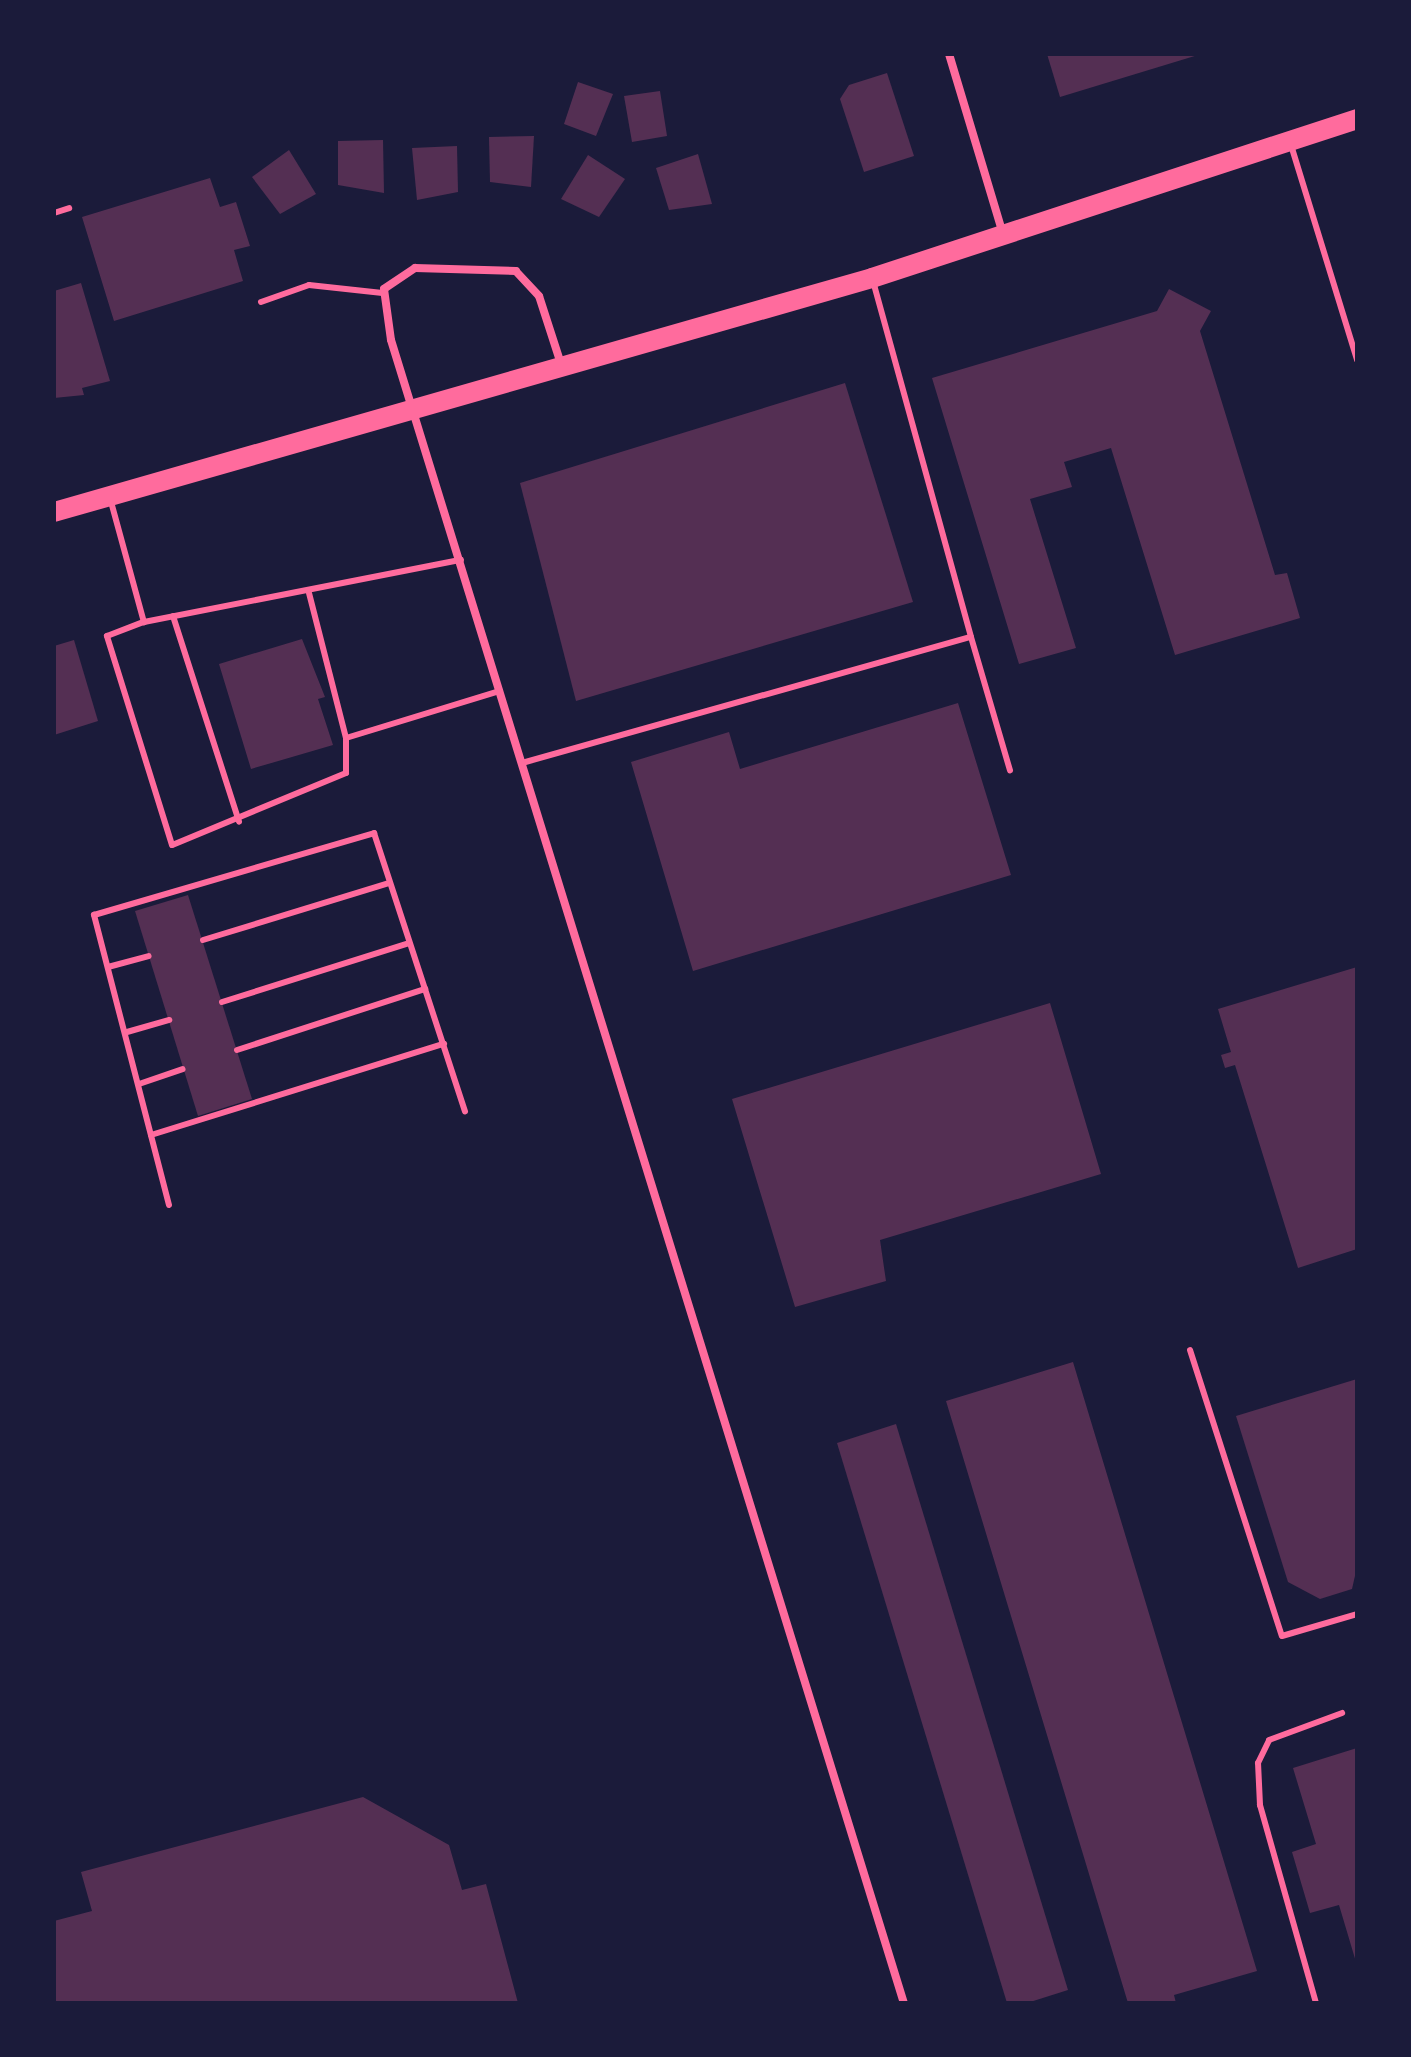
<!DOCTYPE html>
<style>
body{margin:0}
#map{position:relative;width:1411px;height:2057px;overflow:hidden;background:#1b1b3a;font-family:Poppins,sans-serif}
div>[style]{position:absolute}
.building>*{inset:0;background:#542f53}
.service>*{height:6px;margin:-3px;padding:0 3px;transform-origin:3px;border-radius:3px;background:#ff6b9d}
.minor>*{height:8px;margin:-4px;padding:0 4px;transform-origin:4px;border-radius:4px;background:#ff6b9d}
.primary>*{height:20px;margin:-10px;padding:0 10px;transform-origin:10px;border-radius:10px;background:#ff6b9d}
span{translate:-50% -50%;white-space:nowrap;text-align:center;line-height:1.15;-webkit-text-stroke:6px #1b1b3a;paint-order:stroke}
.frame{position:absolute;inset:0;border:56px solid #1b1b3a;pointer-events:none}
</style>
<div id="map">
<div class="building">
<div style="clip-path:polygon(1047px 54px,1197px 54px,1198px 55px,1060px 97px)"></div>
<div style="clip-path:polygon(887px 73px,914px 156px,864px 172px,840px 99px,849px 85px)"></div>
<div style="clip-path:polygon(578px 82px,613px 94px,596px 136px,564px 124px)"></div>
<div style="clip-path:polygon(660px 91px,667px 136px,632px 142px,624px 96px)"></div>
<div style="clip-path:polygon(534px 136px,531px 187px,490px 182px,489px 137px)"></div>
<div style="clip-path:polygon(383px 140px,384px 193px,338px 185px,338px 141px)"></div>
<div style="clip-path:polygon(457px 146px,458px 192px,417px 200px,412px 148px)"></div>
<div style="clip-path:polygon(289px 150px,316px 194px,280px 214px,252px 177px)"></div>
<div style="clip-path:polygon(698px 154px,712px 204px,669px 210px,656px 168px)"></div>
<div style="clip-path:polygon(588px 155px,625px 179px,599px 217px,561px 199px)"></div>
<div style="clip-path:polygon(210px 178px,220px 207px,236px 202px,250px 246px,234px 250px,243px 281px,114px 321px,82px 217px)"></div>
<div style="clip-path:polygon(81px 283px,110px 381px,82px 388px,84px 395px,54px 398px,54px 291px)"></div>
<div style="clip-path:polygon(1169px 289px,1211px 311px,1200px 331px,1275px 575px,1287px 573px,1300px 618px,1175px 655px,1111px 448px,1064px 462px,1072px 487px,1030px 499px,1076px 648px,1019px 664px,932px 378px,1157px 311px)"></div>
<div style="clip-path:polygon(845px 383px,913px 602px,576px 701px,520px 483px)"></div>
<div style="clip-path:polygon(302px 639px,325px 697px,318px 699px,333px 745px,251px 769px,219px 664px)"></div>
<div style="clip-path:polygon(74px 640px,98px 721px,54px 735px,54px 646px)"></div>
<div style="clip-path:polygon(958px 703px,1011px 875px,693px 971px,631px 762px,729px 732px,740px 769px)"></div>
<div style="clip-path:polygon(188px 895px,252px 1099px,198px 1116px,135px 911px)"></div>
<div style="clip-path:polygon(1357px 967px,1357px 1249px,1298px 1268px,1235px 1065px,1225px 1068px,1221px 1055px,1231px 1052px,1218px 1009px)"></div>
<div style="clip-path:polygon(1050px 1003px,1101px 1174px,880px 1240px,886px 1281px,795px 1307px,732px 1099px)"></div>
<div style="clip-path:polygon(1073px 1362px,1257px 1971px,1174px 1995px,1176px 2003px,1128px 2003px,946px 1401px)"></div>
<div style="clip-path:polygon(1357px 1379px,1357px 1567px,1352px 1589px,1320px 1599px,1288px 1582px,1236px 1416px)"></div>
<div style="clip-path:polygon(896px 1424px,1068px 1990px,1027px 2003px,1007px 2003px,837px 1443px)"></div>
<div style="clip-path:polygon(1357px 1748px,1357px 1961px,1356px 1962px,1339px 1905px,1310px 1913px,1292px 1852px,1316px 1844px,1293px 1768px)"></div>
<div style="clip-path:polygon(363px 1797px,449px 1845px,462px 1890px,486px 1884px,518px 2003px,54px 2003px,54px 1921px,92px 1911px,81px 1872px)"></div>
</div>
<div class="service">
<div style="left:1291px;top:145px;width:225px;rotate:72.9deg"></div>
<div style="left:54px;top:213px;width:16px;rotate:-18deg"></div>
<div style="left:873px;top:281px;width:369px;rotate:74.6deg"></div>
<div style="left:261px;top:302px;width:51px;rotate:-19.5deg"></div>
<div style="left:309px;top:285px;width:74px;rotate:6.2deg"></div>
<div style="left:110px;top:498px;width:129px;rotate:74.7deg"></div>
<div style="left:309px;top:593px;width:150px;rotate:75.7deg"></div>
<div style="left:346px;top:738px;width:35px;rotate:90deg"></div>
<div style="left:346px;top:773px;width:188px;rotate:157.5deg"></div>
<div style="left:172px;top:845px;width:219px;rotate:-107.3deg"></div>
<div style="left:107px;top:636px;width:40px;rotate:-21deg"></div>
<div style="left:144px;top:622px;width:323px;rotate:-11.1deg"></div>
<div style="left:173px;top:616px;width:216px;rotate:72.2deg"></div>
<div style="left:346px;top:738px;width:161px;rotate:-17deg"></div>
<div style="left:522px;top:763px;width:466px;rotate:-15.7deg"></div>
<div style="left:971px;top:637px;width:139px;rotate:73.7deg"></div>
<div style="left:203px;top:940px;width:195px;rotate:-17deg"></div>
<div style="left:108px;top:967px;width:42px;rotate:-15deg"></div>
<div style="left:222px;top:1002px;width:196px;rotate:-17.5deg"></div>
<div style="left:127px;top:1032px;width:44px;rotate:-15.9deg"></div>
<div style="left:237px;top:1050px;width:198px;rotate:-18deg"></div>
<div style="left:139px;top:1084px;width:46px;rotate:-18.8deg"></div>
<div style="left:151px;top:1135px;width:307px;rotate:-17.3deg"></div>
<div style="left:169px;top:1205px;width:300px;rotate:-104.5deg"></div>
<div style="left:94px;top:915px;width:292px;rotate:-16.3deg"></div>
<div style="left:374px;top:833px;width:293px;rotate:71.9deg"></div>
<div style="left:1190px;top:1350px;width:300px;rotate:72.2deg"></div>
<div style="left:1282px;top:1636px;width:78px;rotate:-16.3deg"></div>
<div style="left:1316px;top:2003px;width:206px;rotate:-105.8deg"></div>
<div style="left:1260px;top:1805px;width:42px;rotate:-92.7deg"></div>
<div style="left:1258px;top:1763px;width:25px;rotate:-64deg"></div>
<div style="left:1269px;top:1740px;width:78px;rotate:-20.3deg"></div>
</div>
<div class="minor">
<div style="left:949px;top:54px;width:188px;rotate:73.3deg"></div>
<div style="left:561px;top:364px;width:71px;rotate:-107.9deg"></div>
<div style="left:539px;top:296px;width:34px;rotate:-133deg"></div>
<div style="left:516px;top:271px;width:101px;rotate:-178.3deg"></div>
<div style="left:415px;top:268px;width:37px;rotate:146deg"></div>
<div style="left:384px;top:289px;width:51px;rotate:82.2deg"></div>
<div style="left:391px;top:340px;width:1740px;rotate:72.86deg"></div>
</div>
<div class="primary">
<div style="left:54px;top:512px;width:851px;rotate:-15.96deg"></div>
<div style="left:872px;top:278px;width:510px;rotate:-18.15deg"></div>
</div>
<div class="frame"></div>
</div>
